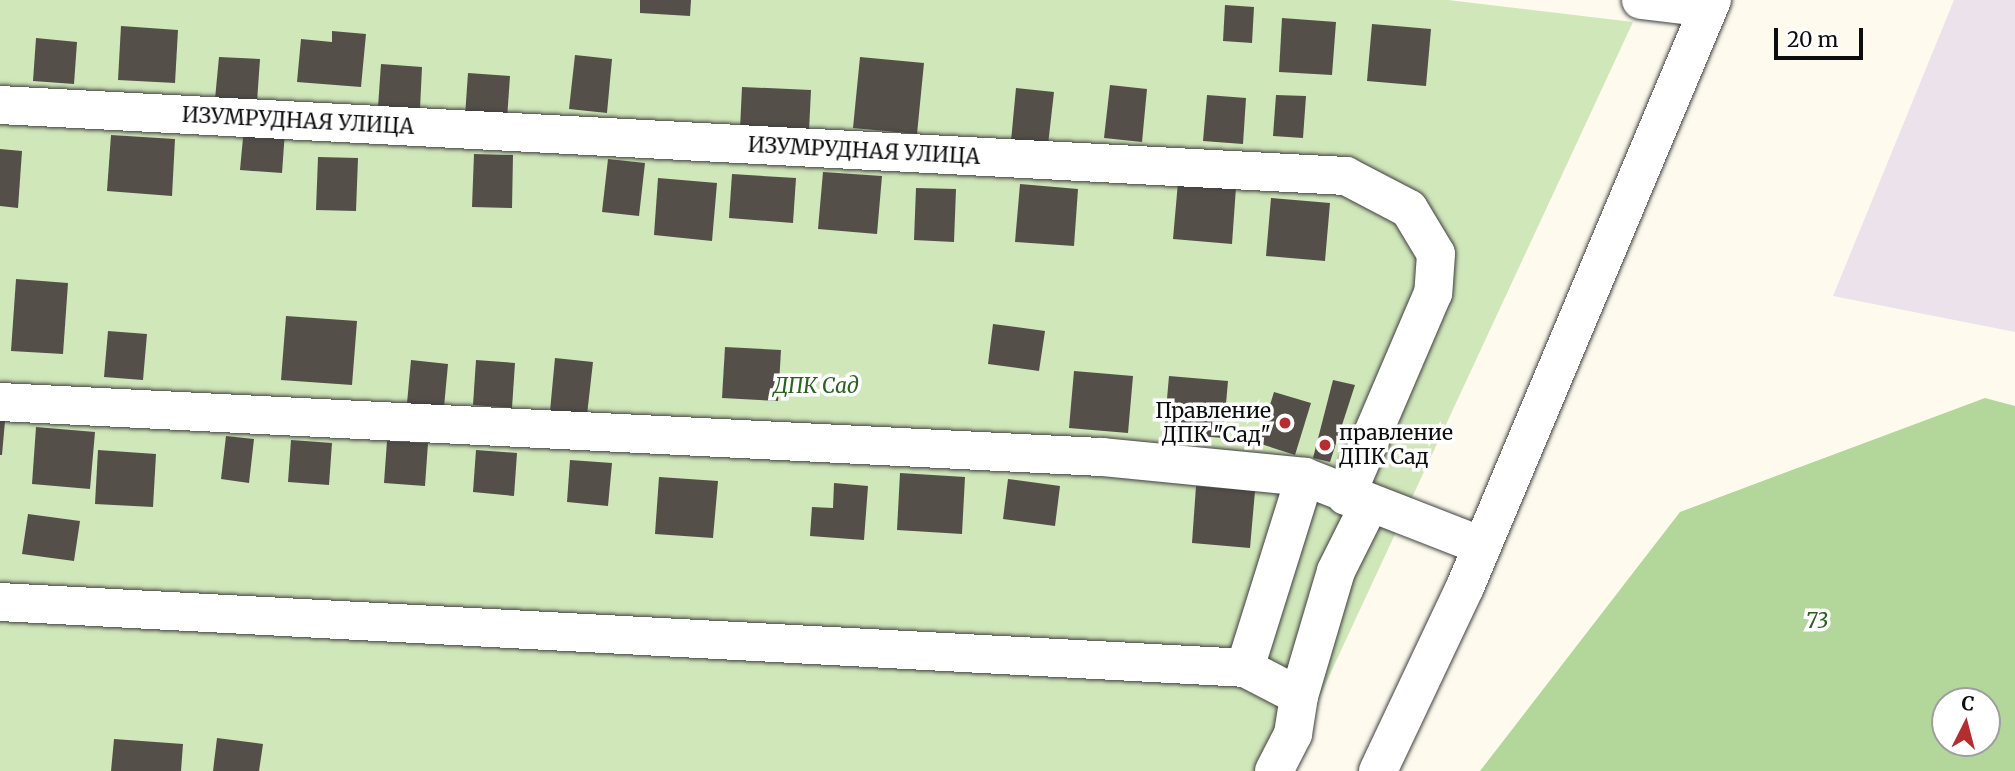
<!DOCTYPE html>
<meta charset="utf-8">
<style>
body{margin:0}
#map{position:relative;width:2015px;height:771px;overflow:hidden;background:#fefbee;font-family:Merriweather,serif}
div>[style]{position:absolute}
.industrial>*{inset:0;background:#ebe2eb}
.green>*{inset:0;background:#d0e7ba}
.forest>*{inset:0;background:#b3d69a}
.building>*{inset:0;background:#554f4a}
.roads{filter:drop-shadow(0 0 2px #404040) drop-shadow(0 0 2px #404040)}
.minor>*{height:38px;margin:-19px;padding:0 19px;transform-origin:19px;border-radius:19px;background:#fff}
.dots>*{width:19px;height:19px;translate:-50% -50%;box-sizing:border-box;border:4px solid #fff;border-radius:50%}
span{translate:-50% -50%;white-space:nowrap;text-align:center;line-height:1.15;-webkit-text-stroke:7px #fff;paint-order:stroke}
.street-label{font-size:21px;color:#0d0d0d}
.park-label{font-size:21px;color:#2c6121;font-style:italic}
.poi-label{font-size:21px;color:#0d0d0d}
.right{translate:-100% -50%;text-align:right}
.left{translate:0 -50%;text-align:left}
.north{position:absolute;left:1931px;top:687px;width:70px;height:70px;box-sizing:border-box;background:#fff;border:2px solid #9e9e9e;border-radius:50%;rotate:6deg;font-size:19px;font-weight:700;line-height:28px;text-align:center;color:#0d0d0d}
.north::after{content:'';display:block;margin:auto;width:24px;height:32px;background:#b62d2f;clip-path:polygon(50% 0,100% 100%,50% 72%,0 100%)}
.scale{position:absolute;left:1774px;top:28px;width:89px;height:32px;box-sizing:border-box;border:4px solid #0d0d0d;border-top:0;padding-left:9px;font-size:21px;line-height:24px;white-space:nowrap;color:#0d0d0d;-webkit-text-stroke:5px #fff;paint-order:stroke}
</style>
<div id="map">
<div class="industrial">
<div style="clip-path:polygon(1954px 0,2015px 0,2015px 332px,1833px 296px)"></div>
</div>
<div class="green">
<div style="clip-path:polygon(0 0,1448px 0,1633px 22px,1285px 771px,0 771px)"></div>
</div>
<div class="forest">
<div style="clip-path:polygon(evenodd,1985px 398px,2015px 406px,2015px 771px,1480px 771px,1680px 512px,1985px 398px,1945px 701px,1987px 701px,1987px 743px,1945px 743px,1945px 701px)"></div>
</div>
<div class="building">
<div style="clip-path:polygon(640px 0,691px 0,690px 16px,640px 13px)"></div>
<div style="clip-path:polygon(1225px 5px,1254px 7px,1252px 43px,1223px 41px)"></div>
<div style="clip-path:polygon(1282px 18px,1336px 22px,1332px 75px,1279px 72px)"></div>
<div style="clip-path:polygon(1372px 24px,1431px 29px,1426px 86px,1367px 81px)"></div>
<div style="clip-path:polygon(121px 26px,178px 30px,175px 83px,118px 80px)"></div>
<div style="clip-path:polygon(332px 31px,366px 34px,361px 87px,297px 82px,301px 39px,332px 42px)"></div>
<div style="clip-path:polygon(36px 38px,77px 42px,74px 84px,33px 81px)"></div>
<div style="clip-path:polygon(575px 55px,612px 59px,607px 113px,569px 109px)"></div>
<div style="clip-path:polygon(219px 57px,260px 59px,257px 102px,215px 99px)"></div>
<div style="clip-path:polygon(860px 57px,924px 63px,917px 134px,853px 128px)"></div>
<div style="clip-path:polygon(381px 64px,422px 67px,420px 109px,378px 107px)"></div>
<div style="clip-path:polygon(468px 73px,510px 76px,507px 119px,465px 116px)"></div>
<div style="clip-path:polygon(1110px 85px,1147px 89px,1142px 142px,1104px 138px)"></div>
<div style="clip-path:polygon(742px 87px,811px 90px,809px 131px,740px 129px)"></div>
<div style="clip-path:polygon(1016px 88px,1054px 92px,1048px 145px,1011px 141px)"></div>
<div style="clip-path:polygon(1207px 95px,1246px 98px,1243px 144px,1203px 141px)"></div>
<div style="clip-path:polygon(1276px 95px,1306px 96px,1303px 138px,1273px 136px)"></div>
<div style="clip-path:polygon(244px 127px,285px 131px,282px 173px,240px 170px)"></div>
<div style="clip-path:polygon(111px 135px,175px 139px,172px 196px,107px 191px)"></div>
<div style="clip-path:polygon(0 149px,22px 151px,18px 208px,0 206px)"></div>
<div style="clip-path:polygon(474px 154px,513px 155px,512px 208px,472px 207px)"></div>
<div style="clip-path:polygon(318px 157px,358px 158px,356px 211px,316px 210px)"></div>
<div style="clip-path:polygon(608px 159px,645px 163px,639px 216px,602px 212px)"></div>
<div style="clip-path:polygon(823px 172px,882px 176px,877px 234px,818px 229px)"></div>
<div style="clip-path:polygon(732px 174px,796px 178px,793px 223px,729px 218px)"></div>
<div style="clip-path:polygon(658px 178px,717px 183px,712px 241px,654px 235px)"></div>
<div style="clip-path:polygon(1178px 182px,1236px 187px,1232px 244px,1173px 239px)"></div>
<div style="clip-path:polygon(1020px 184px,1078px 189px,1074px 246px,1015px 242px)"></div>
<div style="clip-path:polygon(916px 188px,956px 189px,954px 242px,914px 240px)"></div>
<div style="clip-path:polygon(1271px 198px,1330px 203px,1325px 261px,1266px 256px)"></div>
<div style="clip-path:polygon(16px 279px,68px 283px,63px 354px,11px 351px)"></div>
<div style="clip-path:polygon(286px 316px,357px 321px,352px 385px,281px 380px)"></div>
<div style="clip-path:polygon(993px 324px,1045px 331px,1039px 371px,988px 364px)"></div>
<div style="clip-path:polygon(108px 331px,147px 334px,143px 380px,104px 377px)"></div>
<div style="clip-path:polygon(725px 347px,781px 350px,778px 401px,722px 398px)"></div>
<div style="clip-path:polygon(555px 358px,593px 362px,587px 415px,550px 411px)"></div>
<div style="clip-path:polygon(411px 360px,448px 364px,443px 418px,406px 414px)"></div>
<div style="clip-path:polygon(476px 360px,515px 363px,512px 408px,473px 405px)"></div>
<div style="clip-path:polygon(1074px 371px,1133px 376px,1128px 433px,1069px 428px)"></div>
<div style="clip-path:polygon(1169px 376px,1228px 381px,1223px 438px,1164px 433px)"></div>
<div style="clip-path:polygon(1333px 380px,1355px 385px,1330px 462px,1313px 458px)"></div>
<div style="clip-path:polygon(1274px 392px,1311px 403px,1295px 455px,1258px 443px)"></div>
<div style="clip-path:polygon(0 421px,5px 421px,2px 455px,0 455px)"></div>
<div style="clip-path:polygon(36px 427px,95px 432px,90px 489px,32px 484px)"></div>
<div style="clip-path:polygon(226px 436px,254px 439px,249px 483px,221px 479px)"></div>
<div style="clip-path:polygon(291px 440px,332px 443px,329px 485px,288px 482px)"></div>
<div style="clip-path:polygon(387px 441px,428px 443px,425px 486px,384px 483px)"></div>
<div style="clip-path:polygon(98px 450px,156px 454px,153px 507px,95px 504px)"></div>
<div style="clip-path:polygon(476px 450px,517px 453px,514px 496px,473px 492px)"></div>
<div style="clip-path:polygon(570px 460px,612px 463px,608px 506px,567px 502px)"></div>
<div style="clip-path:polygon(900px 473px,965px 477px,962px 534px,897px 530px)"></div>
<div style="clip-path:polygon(659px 477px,718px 481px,713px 538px,655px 534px)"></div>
<div style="clip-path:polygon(1008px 479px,1060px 486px,1055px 526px,1003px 519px)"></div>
<div style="clip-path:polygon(834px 483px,868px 486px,864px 540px,810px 536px,812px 507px,833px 508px)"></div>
<div style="clip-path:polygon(1196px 486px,1255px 491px,1250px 548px,1192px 543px)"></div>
<div style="clip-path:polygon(28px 514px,80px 521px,74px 561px,22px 554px)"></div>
<div style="clip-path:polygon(217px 738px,263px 744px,259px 771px,213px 771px)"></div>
<div style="clip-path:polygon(114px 739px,183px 744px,181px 771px,111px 771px)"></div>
</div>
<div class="roads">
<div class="minor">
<div style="left:1641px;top:0;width:67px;rotate:6.8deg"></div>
<div style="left:0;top:105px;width:1348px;rotate:3.02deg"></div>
<div style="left:1346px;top:176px;width:71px;rotate:27.6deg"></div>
<div style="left:1409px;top:209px;width:52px;rotate:59deg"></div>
<div style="left:1436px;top:254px;width:39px;rotate:94deg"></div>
<div style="left:1433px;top:293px;width:221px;rotate:113.2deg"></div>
<div style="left:0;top:402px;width:1103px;rotate:2.86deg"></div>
<div style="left:1102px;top:457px;width:204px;rotate:5.6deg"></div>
<div style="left:1305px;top:477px;width:190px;rotate:21.3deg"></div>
<div style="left:0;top:602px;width:1247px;rotate:3.03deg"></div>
<div style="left:1299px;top:696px;width:130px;rotate:-73.5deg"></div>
<div style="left:1336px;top:571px;width:74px;rotate:-63.4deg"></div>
<div style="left:1274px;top:771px;width:42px;rotate:-62.8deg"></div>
<div style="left:1293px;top:734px;width:38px;rotate:-81deg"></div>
<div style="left:1299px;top:696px;width:61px;rotate:-152.6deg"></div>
<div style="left:1245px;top:668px;width:200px;rotate:-72.6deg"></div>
<div style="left:1378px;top:771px;width:204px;rotate:-64.7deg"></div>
<div style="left:1465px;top:587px;width:637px;rotate:-67.18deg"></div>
</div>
</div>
<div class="dots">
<div style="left:1285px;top:423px;background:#b62d2f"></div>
<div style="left:1325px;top:445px;background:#b62d2f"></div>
</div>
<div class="street-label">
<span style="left:298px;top:121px;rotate:3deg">ИЗУМРУДНАЯ УЛИЦА</span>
<span style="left:864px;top:151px;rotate:3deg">ИЗУМРУДНАЯ УЛИЦА</span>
</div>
<div class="park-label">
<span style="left:816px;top:386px">ДПК Сад</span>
<span style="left:1817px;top:621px">73</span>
</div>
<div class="poi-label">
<span class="right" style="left:1271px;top:423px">Правление<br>ДПК "Сад"</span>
<span class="left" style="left:1339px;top:445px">правление<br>ДПК Сад</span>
</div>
<div class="north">С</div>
<div class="scale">20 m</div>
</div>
